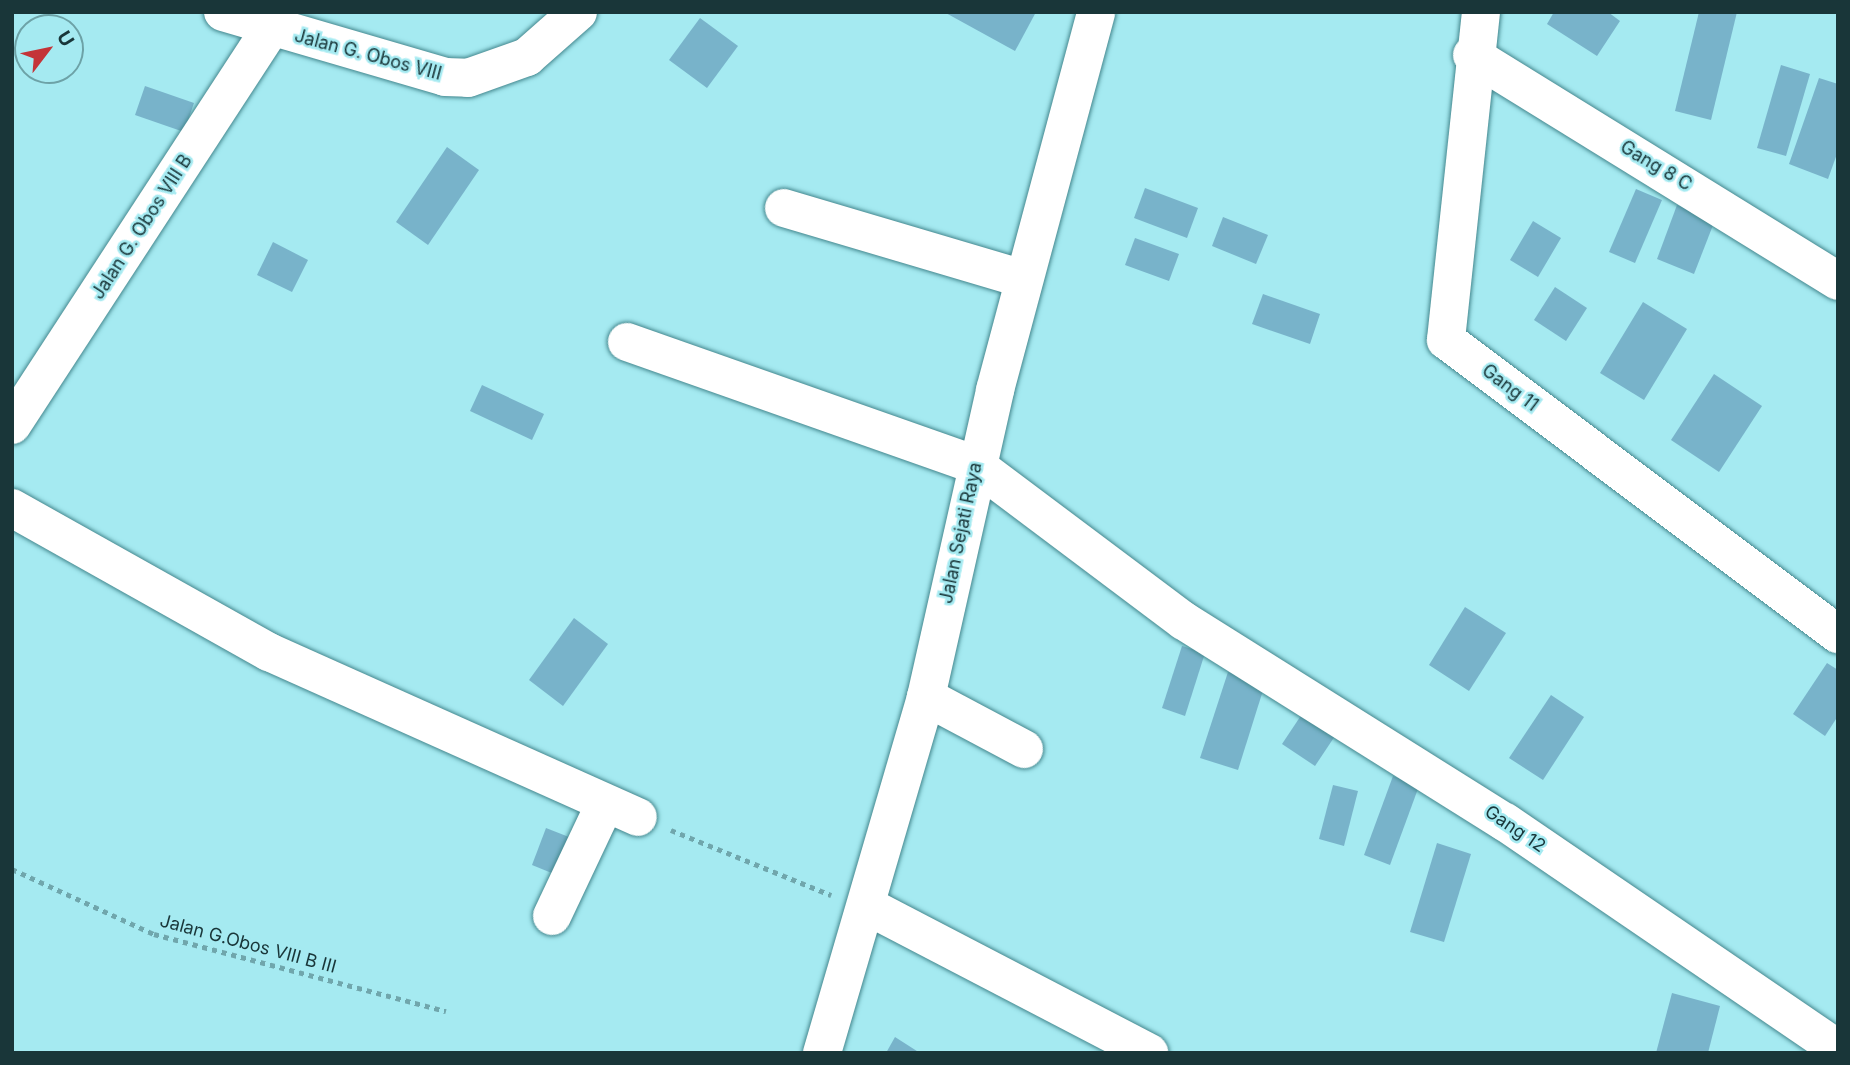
<!DOCTYPE html>
<style>
body{margin:0}
#map{position:relative;width:1850px;height:1065px;overflow:hidden;background:#a5eaf1;font-family:Inter,sans-serif}
div>[style]{position:absolute}
.building>*{inset:0;background:#78b3ca}
.path>*{height:4.5px;margin-top:-2.25px;transform-origin:0;background:repeating-linear-gradient(90deg,#70a6ac 0 5px,transparent 0 10px)}
.roads{filter:drop-shadow(0 0 2px #44878e) drop-shadow(0 0 2px #44878e)}
.minor>*{height:38px;margin:-19px;padding:0 19px;transform-origin:19px;border-radius:19px;background:#fff}
span{translate:-50% -50%;white-space:nowrap;text-align:center;line-height:1.15;-webkit-text-stroke:5px #a5eaf1;paint-order:stroke}
.street-label{font-size:18px;color:#193639}
.frame{position:absolute;inset:0;border:14px solid #193639;pointer-events:none}
.north{position:absolute;left:14px;top:14px;width:70px;height:70px;box-sizing:border-box;background:#a5eaf1;border:2px solid #6da2a7;border-radius:50%;rotate:58deg;font-size:19px;font-weight:700;line-height:28px;text-align:center;color:#193639}
.north::after{content:'';display:block;margin:auto;width:24px;height:32px;background:#c43438;clip-path:polygon(50% 0,100% 100%,50% 72%,0 100%)}
</style>
<div id="map">
<div class="building">
<div style="clip-path:polygon(944px 12px,1036px 12px,1015px 51px)"></div>
<div style="clip-path:polygon(1554px 12px,1608px 12px,1620px 21px,1597px 56px,1547px 24px)"></div>
<div style="clip-path:polygon(1699px 12px,1737px 12px,1711px 120px,1675px 111px)"></div>
<div style="clip-path:polygon(700px 18px,738px 46px,707px 88px,669px 60px)"></div>
<div style="clip-path:polygon(1781px 65px,1810px 74px,1786px 156px,1757px 148px)"></div>
<div style="clip-path:polygon(1819px 78px,1838px 84px,1838px 151px,1828px 179px,1789px 164px)"></div>
<div style="clip-path:polygon(145px 86px,194px 103px,184px 132px,135px 115px)"></div>
<div style="clip-path:polygon(447px 147px,479px 170px,428px 245px,396px 222px)"></div>
<div style="clip-path:polygon(1145px 188px,1198px 208px,1187px 238px,1134px 218px)"></div>
<div style="clip-path:polygon(1636px 189px,1662px 200px,1635px 263px,1609px 252px)"></div>
<div style="clip-path:polygon(1677px 205px,1715px 220px,1694px 274px,1657px 259px)"></div>
<div style="clip-path:polygon(1223px 217px,1268px 235px,1256px 264px,1212px 246px)"></div>
<div style="clip-path:polygon(1533px 221px,1561px 238px,1538px 277px,1510px 260px)"></div>
<div style="clip-path:polygon(1135px 238px,1179px 254px,1169px 281px,1125px 265px)"></div>
<div style="clip-path:polygon(273px 242px,308px 260px,292px 292px,257px 275px)"></div>
<div style="clip-path:polygon(1555px 287px,1587px 308px,1566px 341px,1534px 320px)"></div>
<div style="clip-path:polygon(1263px 294px,1320px 314px,1310px 344px,1252px 324px)"></div>
<div style="clip-path:polygon(1643px 302px,1687px 329px,1644px 400px,1600px 373px)"></div>
<div style="clip-path:polygon(1714px 374px,1762px 406px,1719px 472px,1671px 440px)"></div>
<div style="clip-path:polygon(482px 385px,544px 414px,532px 440px,470px 411px)"></div>
<div style="clip-path:polygon(1465px 607px,1506px 633px,1469px 691px,1429px 665px)"></div>
<div style="clip-path:polygon(574px 618px,608px 644px,563px 706px,529px 680px)"></div>
<div style="clip-path:polygon(1182px 646px,1205px 653px,1185px 716px,1162px 708px)"></div>
<div style="clip-path:polygon(1827px 663px,1838px 670px,1838px 716px,1825px 736px,1793px 714px)"></div>
<div style="clip-path:polygon(1228px 672px,1265px 684px,1238px 770px,1200px 758px)"></div>
<div style="clip-path:polygon(1551px 695px,1584px 717px,1543px 780px,1509px 758px)"></div>
<div style="clip-path:polygon(1302px 714px,1335px 736px,1315px 766px,1282px 744px)"></div>
<div style="clip-path:polygon(1393px 776px,1419px 786px,1390px 865px,1364px 855px)"></div>
<div style="clip-path:polygon(1333px 785px,1358px 791px,1344px 846px,1319px 839px)"></div>
<div style="clip-path:polygon(546px 828px,574px 839px,559px 876px,532px 865px)"></div>
<div style="clip-path:polygon(1437px 843px,1471px 854px,1444px 942px,1410px 932px)"></div>
<div style="clip-path:polygon(1672px 993px,1720px 1006px,1708px 1053px,1656px 1053px)"></div>
<div style="clip-path:polygon(895px 1037px,920px 1053px,886px 1053px)"></div>
</div>
<div class="path">
<div style="left:671px;top:830px;width:173px;rotate:22.1deg"></div>
<div style="left:12px;top:869px;width:156px;rotate:24.6deg"></div>
<div style="left:154px;top:934px;width:302px;rotate:14.8deg"></div>
</div>
<div class="roads">
<div class="minor">
<div style="left:223px;top:12px;width:231px;rotate:16.3deg"></div>
<div style="left:445px;top:77px;width:23px;rotate:2deg"></div>
<div style="left:468px;top:78px;width:63px;rotate:-19.6deg"></div>
<div style="left:527px;top:57px;width:68px;rotate:-41.4deg"></div>
<div style="left:1481px;top:12px;width:330px;rotate:96.1deg"></div>
<div style="left:1446px;top:340px;width:490px;rotate:36.9deg"></div>
<div style="left:1472px;top:55px;width:430px;rotate:31.7deg"></div>
<div style="left:784px;top:208px;width:249px;rotate:16.5deg"></div>
<div style="left:627px;top:342px;width:370px;rotate:19.4deg"></div>
<div style="left:976px;top:465px;width:260px;rotate:36.9deg"></div>
<div style="left:1184px;top:621px;width:379px;rotate:32.1deg"></div>
<div style="left:1505px;top:822px;width:403px;rotate:34.3deg"></div>
<div style="left:12px;top:425px;width:474px;rotate:-56.9deg"></div>
<div style="left:12px;top:508px;width:295px;rotate:29.3deg"></div>
<div style="left:269px;top:652px;width:404px;rotate:24.1deg"></div>
<div style="left:926px;top:697px;width:111px;rotate:28deg"></div>
<div style="left:869px;top:907px;width:316px;rotate:27.5deg"></div>
<div style="left:552px;top:916px;width:124px;rotate:-64.7deg"></div>
<div style="left:822px;top:1053px;width:371px;rotate:-73.7deg"></div>
<div style="left:926px;top:697px;width:315px;rotate:-77.3deg"></div>
<div style="left:995px;top:390px;width:391px;rotate:-75deg"></div>
</div>
</div>
<div class="street-label">
<span style="left:368px;top:55px;rotate:15deg">Jalan G. Obos VIII</span>
<span style="left:1656px;top:166px;rotate:31deg">Gang 8 C</span>
<span style="left:142px;top:227px;rotate:-57deg">Jalan G. Obos VIII B</span>
<span style="left:1510px;top:388px;rotate:37deg">Gang 11</span>
<span style="left:961px;top:533px;rotate:-78deg">Jalan Sejati Raya</span>
<span style="left:1515px;top:829px;rotate:34deg">Gang 12</span>
<span style="left:248px;top:944px;rotate:15deg">Jalan G.Obos VIII B III</span>
</div>
<div class="frame"></div>
<div class="north">U</div>
</div>
